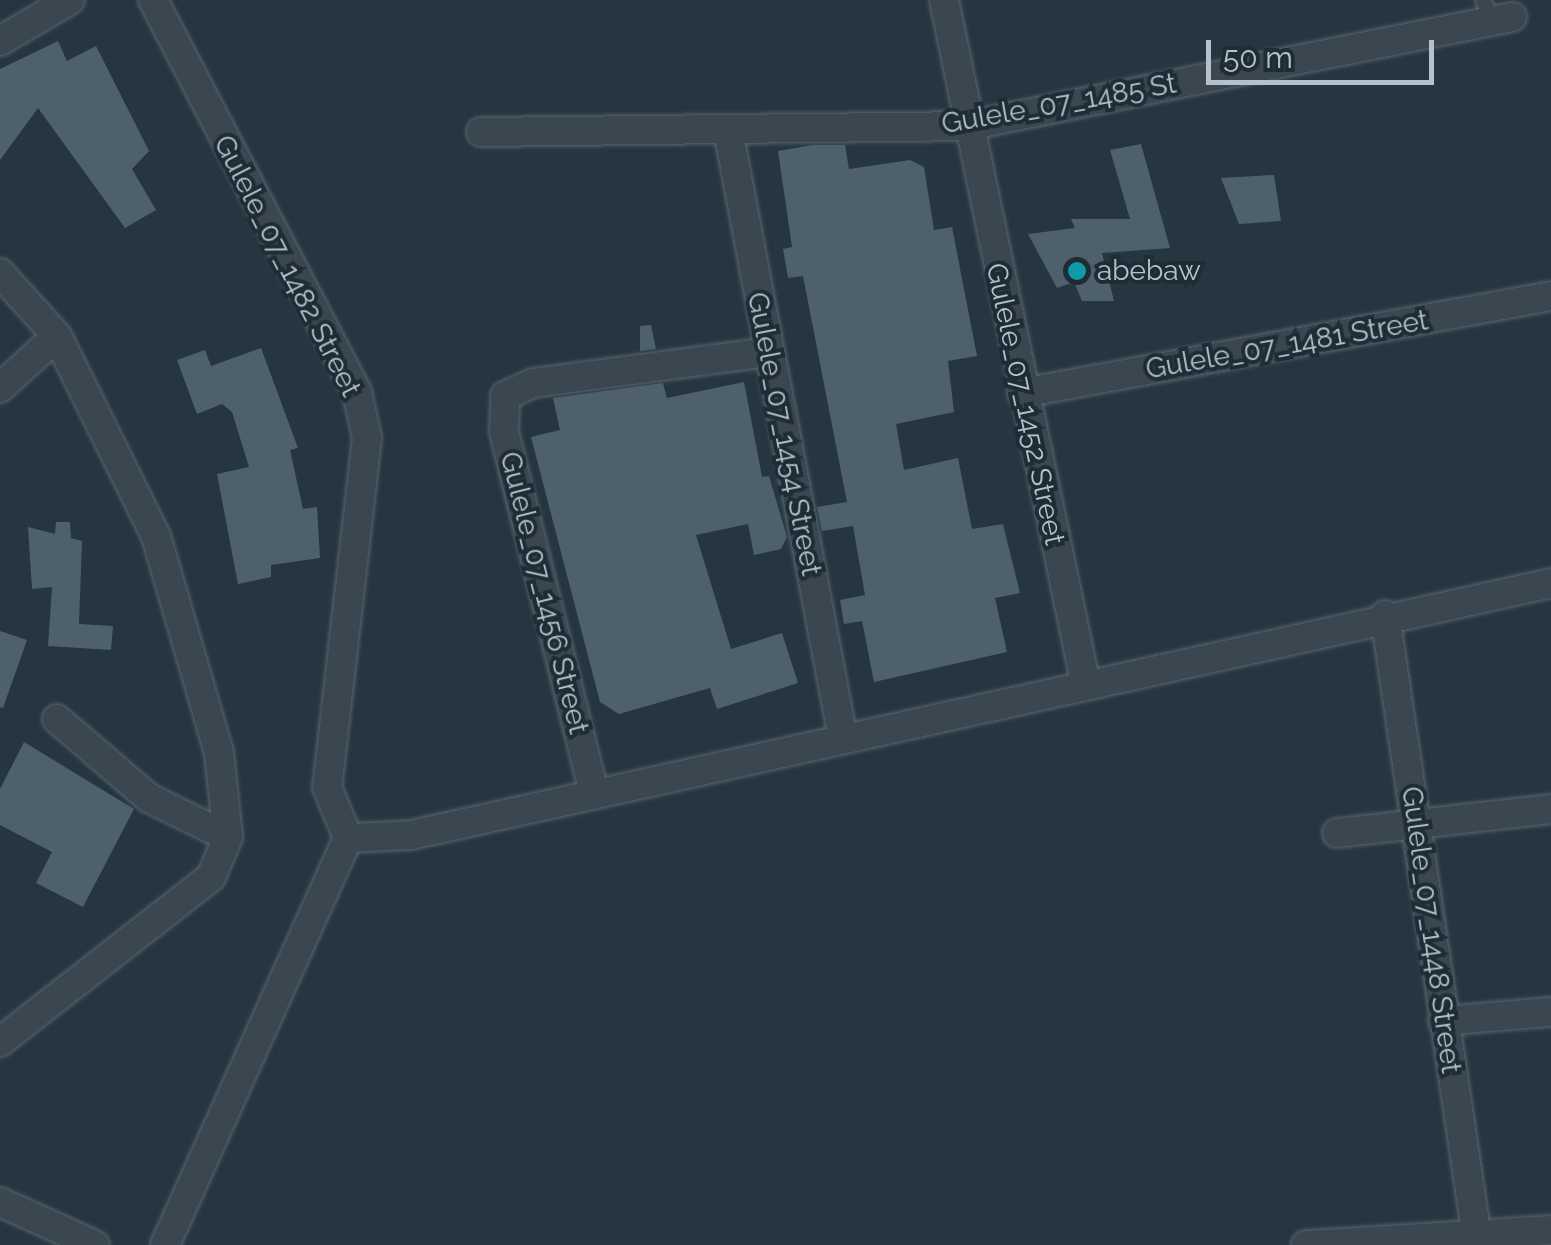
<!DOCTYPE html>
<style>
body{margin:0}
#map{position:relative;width:1551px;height:1245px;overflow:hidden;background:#253641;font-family:Raleway,sans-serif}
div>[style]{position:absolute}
.building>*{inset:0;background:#4e606c}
.roads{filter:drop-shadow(0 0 2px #57656e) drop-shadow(0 0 2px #57656e)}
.service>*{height:14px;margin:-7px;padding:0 7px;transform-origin:7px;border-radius:7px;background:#3a4751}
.minor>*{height:28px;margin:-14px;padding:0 14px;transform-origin:14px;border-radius:14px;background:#3a4751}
.dots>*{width:28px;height:28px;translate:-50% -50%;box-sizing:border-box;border:5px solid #1e2c36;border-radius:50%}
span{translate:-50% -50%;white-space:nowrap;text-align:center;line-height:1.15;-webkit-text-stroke:8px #1e2c36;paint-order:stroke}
.street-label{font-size:28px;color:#b6c2cb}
.poi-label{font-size:28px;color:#b6c2cb}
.left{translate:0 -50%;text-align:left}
.scale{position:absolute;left:1206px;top:40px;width:228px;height:45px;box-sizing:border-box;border:5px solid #b6c2cb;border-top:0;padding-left:12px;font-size:30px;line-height:35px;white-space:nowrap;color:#b6c2cb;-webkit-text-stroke:8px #1e2c36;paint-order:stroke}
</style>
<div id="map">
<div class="building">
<div style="clip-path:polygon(58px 41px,67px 61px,96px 46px,149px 151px,132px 169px,156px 210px,125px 228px,38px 108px,0 160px,0 69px)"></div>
<div style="clip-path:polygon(1141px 144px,1170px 248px,1102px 253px,1114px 301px,1082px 301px,1074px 282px,1057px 288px,1028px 234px,1075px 228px,1071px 219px,1130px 219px,1110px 150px)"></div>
<div style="clip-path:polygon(813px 145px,845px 145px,849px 169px,910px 160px,924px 167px,934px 230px,952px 227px,977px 356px,948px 361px,954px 412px,896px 424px,904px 470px,958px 458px,972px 529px,1003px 524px,1020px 593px,995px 598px,1007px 652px,874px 682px,862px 621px,844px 624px,840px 600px,865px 595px,853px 526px,822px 531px,817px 507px,847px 502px,803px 276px,788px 278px,783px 249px,792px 247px,778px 151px)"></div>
<div style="clip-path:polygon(1274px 175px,1281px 221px,1239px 224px,1221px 178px)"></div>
<div style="clip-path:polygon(651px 325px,656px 349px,640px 351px,640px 326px)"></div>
<div style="clip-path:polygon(261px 348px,298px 448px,290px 450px,303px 509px,317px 507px,320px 558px,271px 565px,271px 577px,238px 584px,217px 474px,249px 467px,232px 412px,222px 404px,197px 414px,177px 360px,205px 350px,211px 366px)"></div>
<div style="clip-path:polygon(744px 382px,762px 477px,769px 476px,787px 537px,781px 549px,754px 555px,748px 524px,696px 535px,731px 649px,782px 633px,798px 683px,717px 709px,710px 688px,619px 714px,600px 702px,531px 437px,560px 430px,553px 398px,663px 383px,667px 398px)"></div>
<div style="clip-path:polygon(56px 522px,70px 522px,71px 538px,82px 541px,79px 624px,113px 626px,111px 650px,48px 646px,52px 587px,32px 589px,28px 527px,55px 534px)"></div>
<div style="clip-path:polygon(0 631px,27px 640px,3px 708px,0 707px)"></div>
<div style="clip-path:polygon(24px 742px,134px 809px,83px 907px,36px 883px,52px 852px,0 825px,0 789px)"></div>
</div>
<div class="roads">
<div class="service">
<div style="left:1483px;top:0;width:23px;rotate:65deg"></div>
</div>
<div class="minor">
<div style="left:153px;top:0;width:442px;rotate:62.5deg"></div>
<div style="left:357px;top:392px;width:47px;rotate:77.7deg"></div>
<div style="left:367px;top:438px;width:351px;rotate:96.5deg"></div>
<div style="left:327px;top:787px;width:55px;rotate:67.6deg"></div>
<div style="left:944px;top:0;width:695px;rotate:78.3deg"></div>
<div style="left:0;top:41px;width:81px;rotate:-30.4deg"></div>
<div style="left:481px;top:132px;width:485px;rotate:-0.7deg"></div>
<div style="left:966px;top:126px;width:557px;rotate:-11.29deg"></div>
<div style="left:729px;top:135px;width:609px;rotate:79.3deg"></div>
<div style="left:0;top:273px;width:85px;rotate:47.9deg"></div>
<div style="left:57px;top:336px;width:223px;rotate:63.7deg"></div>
<div style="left:156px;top:536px;width:226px;rotate:73.8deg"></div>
<div style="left:219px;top:753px;width:84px;rotate:83.9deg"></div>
<div style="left:228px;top:837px;width:43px;rotate:113deg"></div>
<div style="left:211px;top:877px;width:268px;rotate:142deg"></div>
<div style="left:0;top:388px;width:77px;rotate:-42.4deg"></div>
<div style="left:1022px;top:393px;width:538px;rotate:-10.39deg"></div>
<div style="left:1385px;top:615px;width:637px;rotate:81.6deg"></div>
<div style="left:57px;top:719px;width:121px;rotate:40.7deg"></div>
<div style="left:149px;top:798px;width:88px;rotate:26.3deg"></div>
<div style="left:593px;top:789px;width:369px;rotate:-104deg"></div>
<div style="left:504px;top:431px;width:35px;rotate:-88deg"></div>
<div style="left:505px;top:396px;width:31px;rotate:-25deg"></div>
<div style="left:533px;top:383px;width:236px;rotate:-7.5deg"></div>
<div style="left:1337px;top:833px;width:215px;rotate:-6.4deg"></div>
<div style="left:348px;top:838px;width:63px;rotate:-2.7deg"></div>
<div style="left:411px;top:835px;width:1168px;rotate:-12.46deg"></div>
<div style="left:1443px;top:1021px;width:108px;rotate:-4.8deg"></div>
<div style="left:0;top:1202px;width:104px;rotate:24.4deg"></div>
<div style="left:165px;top:1245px;width:446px;rotate:-65.8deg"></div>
<div style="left:1306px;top:1245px;width:245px;rotate:-3.5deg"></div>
</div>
</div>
<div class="dots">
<div style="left:1077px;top:271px;background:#0f9aa8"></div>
</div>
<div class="street-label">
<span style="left:1059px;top:104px;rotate:-10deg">Gulele_07_1485 St</span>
<span style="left:287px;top:266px;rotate:63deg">Gulele_07_1482 Street</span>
<span style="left:1287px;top:345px;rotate:-10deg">Gulele_07_1481 Street</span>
<span style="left:1025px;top:404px;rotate:78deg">Gulele_07_1452 Street</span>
<span style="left:784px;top:434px;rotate:79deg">Gulele_07_1454 Street</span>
<span style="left:544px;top:593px;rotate:76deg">Gulele_07_1456 Street</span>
<span style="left:1431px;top:930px;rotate:82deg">Gulele_07_1448 Street</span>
</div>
<div class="poi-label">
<span class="left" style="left:1097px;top:271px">abebaw</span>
</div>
<div class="scale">50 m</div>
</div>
